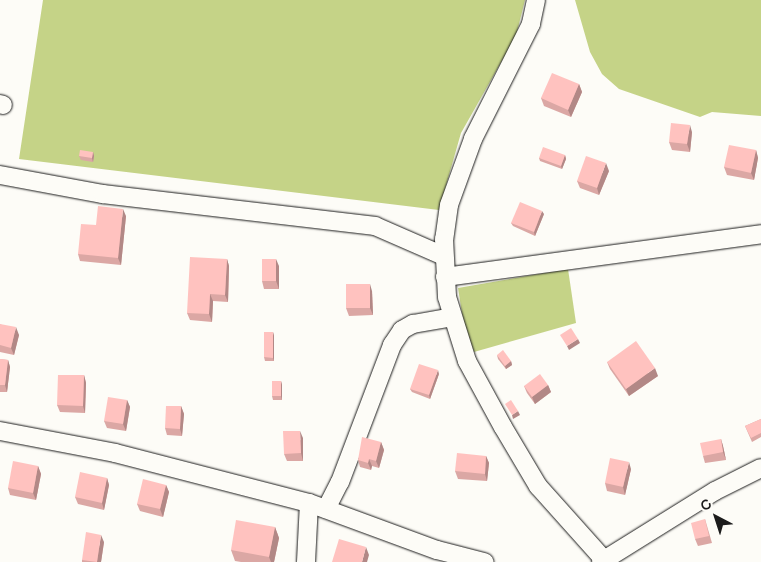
<!DOCTYPE html>
<meta charset="utf-8">
<style>
body{margin:0}
#map{position:relative;width:761px;height:562px;overflow:hidden;background:#fdfcf7;font-family:"Balsamiq Sans",sans-serif}
div>[style]{position:absolute}
.green>*{inset:0;background:#c5d387}
.roads{filter:drop-shadow(0 0 1px #1c1c1c) drop-shadow(0 0 1px #1c1c1c)}
.minor>*{height:18px;margin:-9px;padding:0 9px;transform-origin:9px;border-radius:9px;background:#fdfcf7}
.wall>*{inset:0;background:#dba7a4}
.shaded-wall>*{inset:0;background:#b28886}
.building>*{inset:0;background:#ffc2bf}
span{translate:-50% -50%;white-space:nowrap;text-align:center;line-height:1.15;-webkit-text-stroke:4.5px #fdfcf7;paint-order:stroke}
.north{position:absolute;left:691px;top:492px;width:50px;height:50px;-webkit-text-stroke:4px #fdfcf7;paint-order:stroke;rotate:320deg;font-size:14px;font-weight:700;line-height:20px;text-align:center;color:#1c1c1c}
.north::after{content:'';display:block;margin:auto;width:18px;height:22px;background:#1c1c1c;clip-path:polygon(50% 0,100% 100%,50% 72%,0 100%)}
</style>
<div id="map">
<div class="green">
<div style="clip-path:polygon(43px 0,525px 0,516px 36px,461px 133px,439px 210px,19px 159px)"></div>
<div style="clip-path:polygon(575px 0,761px 0,761px 116px,712px 112px,700px 117px,619px 89px,602px 74px,590px 52px)"></div>
<div style="clip-path:polygon(568px 269px,576px 323px,474px 352px,463px 320px,458px 288px)"></div>
</div>
<div class="roads">
<div class="minor">
<div style="left:536px;top:0;width:25px;rotate:102deg"></div>
<div style="left:531px;top:24px;width:129px;rotate:116.8deg"></div>
<div style="left:473px;top:139px;width:70px;rotate:110deg"></div>
<div style="left:449px;top:205px;width:34px;rotate:98deg"></div>
<div style="left:444px;top:239px;width:58px;rotate:87deg"></div>
<div style="left:447px;top:297px;width:67px;rotate:72.6deg"></div>
<div style="left:467px;top:361px;width:75px;rotate:61.4deg"></div>
<div style="left:503px;top:427px;width:69px;rotate:59.3deg"></div>
<div style="left:538px;top:486px;width:102px;rotate:48.2deg"></div>
<div style="left:0;top:104px;width:3px;rotate:18deg"></div>
<div style="left:0;top:175px;width:105px;rotate:10.5deg"></div>
<div style="left:103px;top:194px;width:274px;rotate:6.7deg"></div>
<div style="left:375px;top:226px;width:75px;rotate:23.5deg"></div>
<div style="left:445px;top:277px;width:319px;rotate:-7.7deg"></div>
<div style="left:0;top:431px;width:117px;rotate:10.8deg"></div>
<div style="left:115px;top:453px;width:200px;rotate:14.5deg"></div>
<div style="left:309px;top:503px;width:136px;rotate:20.2deg"></div>
<div style="left:437px;top:550px;width:49px;rotate:14.3deg"></div>
<div style="left:326px;top:509px;width:30px;rotate:-63deg"></div>
<div style="left:340px;top:482px;width:147px;rotate:-69.2deg"></div>
<div style="left:392px;top:345px;width:18px;rotate:-56deg"></div>
<div style="left:402px;top:330px;width:13px;rotate:-29deg"></div>
<div style="left:413px;top:324px;width:40px;rotate:-10deg"></div>
<div style="left:306px;top:562px;width:59px;rotate:-87.1deg"></div>
<div style="left:601px;top:562px;width:134px;rotate:-31.9deg"></div>
<div style="left:715px;top:491px;width:51px;rotate:-26.6deg"></div>
</div>
</div>
<div class="wall">
<div style="clip-path:polygon(579px 84px,582px 92px,571px 117px,544px 106px,541px 98px)"></div>
<div style="clip-path:polygon(692px 132px,690px 152px,672px 150px,669px 142px)"></div>
<div style="clip-path:polygon(756px 150px,758px 158px,754px 180px,727px 175px,724px 167px)"></div>
<div style="clip-path:polygon(93px 152px,94px 156px,93px 162px,81px 160px,79px 156px)"></div>
<div style="clip-path:polygon(565px 155px,566px 159px,562px 169px,540px 161px,539px 158px)"></div>
<div style="clip-path:polygon(609px 171px,599px 195px,580px 188px,577px 181px)"></div>
<div style="clip-path:polygon(544px 214px,535px 236px,513px 226px,511px 223px)"></div>
<div style="clip-path:polygon(126px 216px,121px 265px,80px 261px,78px 254px,96px 225px)"></div>
<div style="clip-path:polygon(227px 259px,229px 266px,228px 302px,213px 301px,212px 322px,190px 320px,187px 313px)"></div>
<div style="clip-path:polygon(279px 266px,279px 289px,264px 289px,262px 281px)"></div>
<div style="clip-path:polygon(372px 291px,373px 315px,349px 316px,346px 308px)"></div>
<div style="clip-path:polygon(0 324px,19px 335px,14px 355px,0 352px)"></div>
<div style="clip-path:polygon(273px 332px,274px 336px,274px 361px,265px 361px,264px 357px)"></div>
<div style="clip-path:polygon(497px 355px,511px 361px,512px 365px,506px 369px,498px 359px)"></div>
<div style="clip-path:polygon(0 359px,8px 360px,10px 367px,7px 392px,0 392px)"></div>
<div style="clip-path:polygon(607px 362px,658px 376px,629px 396px,610px 369px)"></div>
<div style="clip-path:polygon(439px 374px,430px 399px,412px 392px,410px 389px)"></div>
<div style="clip-path:polygon(84px 375px,86px 383px,85px 413px,60px 412px,57px 405px)"></div>
<div style="clip-path:polygon(281px 381px,282px 385px,282px 400px,273px 400px,272px 396px)"></div>
<div style="clip-path:polygon(548px 385px,551px 392px,535px 404px,527px 393px,524px 386px)"></div>
<div style="clip-path:polygon(127px 400px,130px 407px,126px 431px,107px 428px,104px 421px)"></div>
<div style="clip-path:polygon(181px 406px,184px 414px,182px 436px,167px 435px,165px 428px)"></div>
<div style="clip-path:polygon(761px 419px,761px 437px,752px 442px,745px 426px)"></div>
<div style="clip-path:polygon(303px 438px,303px 461px,287px 461px,284px 454px)"></div>
<div style="clip-path:polygon(721px 439px,723px 446px,726px 460px,705px 463px,703px 456px)"></div>
<div style="clip-path:polygon(381px 442px,384px 450px,379px 468px,372px 466px,371px 470px,360px 467px,358px 460px)"></div>
<div style="clip-path:polygon(486px 456px,489px 463px,487px 481px,458px 479px,455px 471px)"></div>
<div style="clip-path:polygon(38px 466px,41px 474px,36px 500px,10px 495px,8px 488px)"></div>
<div style="clip-path:polygon(631px 469px,625px 495px,607px 491px,605px 483px)"></div>
<div style="clip-path:polygon(107px 478px,109px 485px,104px 510px,78px 504px,75px 497px)"></div>
<div style="clip-path:polygon(166px 485px,169px 492px,163px 517px,140px 511px,137px 504px)"></div>
<div style="clip-path:polygon(705px 519px,712px 543px,698px 546px,695px 539px)"></div>
<div style="clip-path:polygon(275px 527px,279px 538px,274px 562px,241px 562px,235px 561px,231px 550px)"></div>
<div style="clip-path:polygon(104px 542px,101px 562px,82px 562px,82px 560px)"></div>
</div>
<div class="shaded-wall">
<div style="clip-path:polygon(579px 84px,582px 92px,571px 117px,568px 110px)"></div>
<div style="clip-path:polygon(690px 125px,692px 132px,690px 152px,687px 144px)"></div>
<div style="clip-path:polygon(756px 150px,758px 158px,754px 180px,751px 173px)"></div>
<div style="clip-path:polygon(93px 152px,94px 156px,93px 162px,92px 158px)"></div>
<div style="clip-path:polygon(565px 155px,566px 159px,562px 169px,561px 166px)"></div>
<div style="clip-path:polygon(606px 163px,609px 171px,599px 195px,597px 188px)"></div>
<div style="clip-path:polygon(123px 209px,126px 216px,121px 265px,118px 258px)"></div>
<div style="clip-path:polygon(542px 211px,544px 214px,535px 236px,534px 232px)"></div>
<div style="clip-path:polygon(227px 259px,229px 266px,228px 302px,225px 295px)"></div>
<div style="clip-path:polygon(276px 259px,279px 266px,279px 289px,276px 281px)"></div>
<div style="clip-path:polygon(370px 284px,372px 291px,373px 315px,370px 308px)"></div>
<div style="clip-path:polygon(210px 294px,213px 301px,212px 322px,209px 314px)"></div>
<div style="clip-path:polygon(16px 327px,19px 335px,14px 355px,11px 348px)"></div>
<div style="clip-path:polygon(273px 332px,274px 336px,274px 361px,273px 358px)"></div>
<div style="clip-path:polygon(578px 339px,580px 343px,569px 350px,567px 346px)"></div>
<div style="clip-path:polygon(8px 360px,10px 367px,7px 392px,5px 385px)"></div>
<div style="clip-path:polygon(511px 361px,512px 365px,506px 369px,505px 366px)"></div>
<div style="clip-path:polygon(655px 368px,658px 376px,629px 396px,626px 389px)"></div>
<div style="clip-path:polygon(438px 370px,439px 374px,430px 399px,429px 395px)"></div>
<div style="clip-path:polygon(84px 375px,86px 383px,85px 413px,83px 406px)"></div>
<div style="clip-path:polygon(281px 381px,282px 385px,282px 400px,281px 396px)"></div>
<div style="clip-path:polygon(548px 385px,551px 392px,535px 404px,532px 397px)"></div>
<div style="clip-path:polygon(127px 400px,130px 407px,126px 431px,123px 424px)"></div>
<div style="clip-path:polygon(181px 406px,184px 414px,182px 436px,180px 429px)"></div>
<div style="clip-path:polygon(518px 411px,520px 415px,513px 419px,512px 415px)"></div>
<div style="clip-path:polygon(300px 431px,303px 438px,303px 461px,301px 453px)"></div>
<div style="clip-path:polygon(721px 439px,723px 446px,726px 460px,723px 452px)"></div>
<div style="clip-path:polygon(381px 442px,384px 450px,379px 468px,376px 461px)"></div>
<div style="clip-path:polygon(486px 456px,489px 463px,487px 481px,485px 474px)"></div>
<div style="clip-path:polygon(369px 459px,372px 466px,371px 470px,368px 463px)"></div>
<div style="clip-path:polygon(629px 462px,631px 469px,625px 495px,623px 487px)"></div>
<div style="clip-path:polygon(38px 466px,41px 474px,36px 500px,33px 493px)"></div>
<div style="clip-path:polygon(107px 478px,109px 485px,104px 510px,102px 503px)"></div>
<div style="clip-path:polygon(166px 485px,169px 492px,163px 517px,160px 509px)"></div>
<div style="clip-path:polygon(275px 527px,279px 538px,274px 562px,271px 562px,269px 557px)"></div>
<div style="clip-path:polygon(101px 535px,104px 542px,101px 562px,97px 562px)"></div>
<div style="clip-path:polygon(366px 547px,369px 555px,367px 562px,362px 562px)"></div>
</div>
<div class="building">
<div style="clip-path:polygon(552px 73px,579px 84px,568px 110px,541px 98px)"></div>
<div style="clip-path:polygon(671px 123px,690px 125px,687px 144px,669px 142px)"></div>
<div style="clip-path:polygon(729px 145px,756px 150px,751px 173px,724px 167px)"></div>
<div style="clip-path:polygon(543px 147px,565px 155px,561px 166px,539px 158px)"></div>
<div style="clip-path:polygon(80px 150px,93px 152px,92px 158px,79px 156px)"></div>
<div style="clip-path:polygon(586px 156px,606px 163px,597px 188px,577px 181px)"></div>
<div style="clip-path:polygon(520px 202px,542px 211px,534px 232px,511px 223px)"></div>
<div style="clip-path:polygon(98px 206px,123px 209px,118px 258px,78px 254px,81px 224px,96px 225px)"></div>
<div style="clip-path:polygon(190px 257px,227px 259px,225px 295px,210px 294px,209px 314px,187px 313px)"></div>
<div style="clip-path:polygon(262px 259px,276px 259px,276px 281px,262px 281px)"></div>
<div style="clip-path:polygon(346px 284px,370px 284px,370px 308px,346px 308px)"></div>
<div style="clip-path:polygon(0 324px,16px 327px,11px 348px,0 345px)"></div>
<div style="clip-path:polygon(571px 328px,578px 339px,567px 346px,560px 335px)"></div>
<div style="clip-path:polygon(264px 332px,273px 332px,273px 358px,264px 357px)"></div>
<div style="clip-path:polygon(636px 341px,655px 368px,626px 389px,607px 362px)"></div>
<div style="clip-path:polygon(503px 350px,511px 361px,505px 366px,497px 355px)"></div>
<div style="clip-path:polygon(0 359px,8px 360px,5px 385px,0 385px)"></div>
<div style="clip-path:polygon(419px 364px,438px 370px,429px 395px,410px 389px)"></div>
<div style="clip-path:polygon(540px 374px,548px 385px,532px 397px,524px 386px)"></div>
<div style="clip-path:polygon(58px 375px,84px 375px,83px 406px,57px 405px)"></div>
<div style="clip-path:polygon(272px 381px,281px 381px,281px 396px,272px 396px)"></div>
<div style="clip-path:polygon(108px 397px,127px 400px,123px 424px,104px 421px)"></div>
<div style="clip-path:polygon(511px 400px,518px 411px,512px 415px,505px 404px)"></div>
<div style="clip-path:polygon(166px 406px,181px 406px,180px 429px,165px 428px)"></div>
<div style="clip-path:polygon(761px 419px,761px 433px,751px 438px,745px 426px)"></div>
<div style="clip-path:polygon(283px 431px,300px 431px,301px 453px,284px 454px)"></div>
<div style="clip-path:polygon(362px 437px,381px 442px,376px 461px,369px 459px,368px 463px,358px 460px)"></div>
<div style="clip-path:polygon(721px 439px,723px 452px,703px 456px,700px 443px)"></div>
<div style="clip-path:polygon(457px 453px,486px 456px,485px 474px,455px 471px)"></div>
<div style="clip-path:polygon(610px 458px,629px 462px,623px 487px,605px 483px)"></div>
<div style="clip-path:polygon(13px 461px,38px 466px,33px 493px,8px 488px)"></div>
<div style="clip-path:polygon(80px 472px,107px 478px,102px 503px,75px 497px)"></div>
<div style="clip-path:polygon(143px 479px,166px 485px,160px 509px,137px 504px)"></div>
<div style="clip-path:polygon(705px 519px,709px 536px,695px 539px,691px 523px)"></div>
<div style="clip-path:polygon(236px 520px,275px 527px,269px 557px,231px 550px)"></div>
<div style="clip-path:polygon(86px 532px,101px 535px,97px 562px,82px 560px)"></div>
<div style="clip-path:polygon(339px 539px,366px 547px,362px 562px,332px 562px)"></div>
</div>
<div class="north">С</div>
</div>
